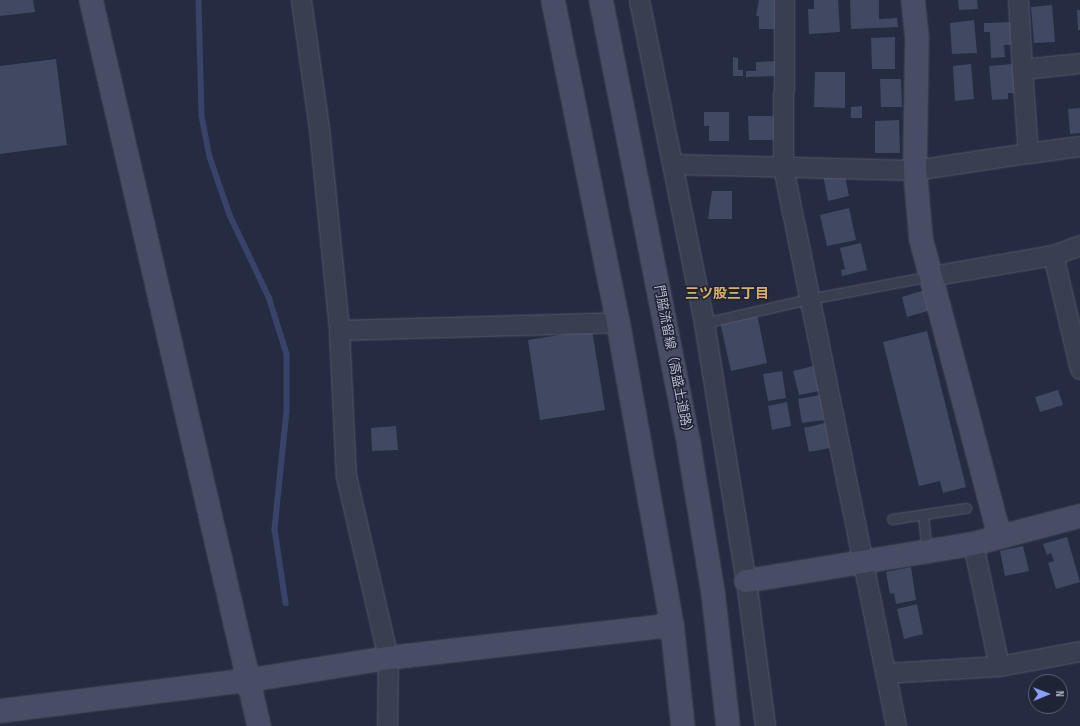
<!DOCTYPE html>
<meta charset="utf-8">
<style>
body{margin:0}
#map{position:relative;width:1080px;height:726px;overflow:hidden;background:#252b41;font-family:"Sofia Sans Condensed","Noto Sans JP",sans-serif}
div>[style]{position:absolute}
.stream>*{height:5.5px;margin:-2.75px;padding:0 2.75px;transform-origin:2.75px;border-radius:2.75px;background:#394268}
.building>*{inset:0;background:#414861}
.roads{filter:drop-shadow(0 0 1px #54596b) drop-shadow(0 0 1px #54596b)}
.lane>*{height:9px;margin:-4.5px;padding:0 4.5px;transform-origin:4.5px;border-radius:4.5px;background:#3a3e51}
.street>*{height:19px;margin:-9.5px;padding:0 9.5px;transform-origin:9.5px;border-radius:9.5px;background:#3a3e51}
.secondary>*{height:22px;margin:-11px;padding:0 11px;transform-origin:11px;border-radius:11px;background:#484c64}
span{translate:-50% -50%;white-space:nowrap;text-align:center;line-height:1.15;-webkit-text-stroke:3px #1e2336;paint-order:stroke}
.street-label{font-size:13px;color:#b6bacb}
.neighbourhood-label{font-size:14px;color:#d7b066;font-weight:700}
.north{position:absolute;left:1028px;top:674px;width:40px;height:40px;box-sizing:border-box;background:#1e2336;border:1px solid #5b5f72;border-radius:50%;rotate:89deg;font-size:11px;font-weight:700;line-height:16px;text-align:center;color:#b6bacb}
.north::after{content:'';display:block;margin:auto;width:14px;height:18px;background:#8e9ff9;clip-path:polygon(50% 0,100% 100%,50% 72%,0 100%)}
</style>
<div id="map">
<div class="stream">
<div style="left:199px;top:0;width:116px;rotate:88.5deg"></div>
<div style="left:202px;top:116px;width:42px;rotate:79deg"></div>
<div style="left:210px;top:157px;width:61px;rotate:71deg"></div>
<div style="left:230px;top:215px;width:91px;rotate:64.6deg"></div>
<div style="left:269px;top:297px;width:60px;rotate:72.5deg"></div>
<div style="left:287px;top:354px;width:57px;rotate:90deg"></div>
<div style="left:287px;top:411px;width:120px;rotate:95.8deg"></div>
<div style="left:275px;top:530px;width:74px;rotate:81.4deg"></div>
</div>
<div class="building">
<div style="clip-path:polygon(0 0,33px 0,35px 12px,0 16px)"></div>
<div style="clip-path:polygon(759px 0,779px 0,779px 29px,759px 29px,759px 16px,756px 16px)"></div>
<div style="clip-path:polygon(814px 0,838px 0,840px 32px,809px 34px,808px 9px,814px 9px)"></div>
<div style="clip-path:polygon(850px 0,879px 0,879px 19px,897px 18px,898px 27px,851px 29px)"></div>
<div style="clip-path:polygon(958px 0,977px 0,978px 9px,959px 10px)"></div>
<div style="clip-path:polygon(1052px 5px,1055px 42px,1034px 43px,1031px 7px)"></div>
<div style="clip-path:polygon(1077px 10px,1080px 10px,1080px 30px,1078px 30px)"></div>
<div style="clip-path:polygon(974px 20px,977px 53px,952px 54px,950px 23px)"></div>
<div style="clip-path:polygon(1011px 22px,1012px 45px,1004px 45px,1005px 57px,991px 58px,990px 32px,984px 32px,984px 23px)"></div>
<div style="clip-path:polygon(895px 37px,895px 69px,872px 69px,871px 38px)"></div>
<div style="clip-path:polygon(733px 57px,738px 58px,738px 70px,743px 70px,743px 76px,733px 76px)"></div>
<div style="clip-path:polygon(56px 59px,67px 145px,0 154px,0 66px)"></div>
<div style="clip-path:polygon(779px 61px,779px 76px,746px 77px,746px 71px,756px 71px,756px 62px)"></div>
<div style="clip-path:polygon(971px 64px,974px 99px,955px 101px,953px 66px)"></div>
<div style="clip-path:polygon(1012px 64px,1015px 93px,1008px 93px,1008px 99px,992px 100px,989px 66px)"></div>
<div style="clip-path:polygon(815px 72px,845px 72px,845px 108px,814px 107px)"></div>
<div style="clip-path:polygon(880px 79px,901px 79px,902px 107px,881px 107px)"></div>
<div style="clip-path:polygon(862px 106px,862px 118px,851px 118px,851px 107px)"></div>
<div style="clip-path:polygon(1080px 108px,1080px 133px,1070px 134px,1068px 109px)"></div>
<div style="clip-path:polygon(704px 112px,729px 112px,729px 141px,709px 141px,709px 126px,704px 126px)"></div>
<div style="clip-path:polygon(748px 116px,774px 116px,775px 140px,749px 140px)"></div>
<div style="clip-path:polygon(899px 120px,900px 153px,875px 153px,875px 121px)"></div>
<div style="clip-path:polygon(844px 171px,849px 196px,828px 201px,823px 175px)"></div>
<div style="clip-path:polygon(712px 191px,732px 191px,732px 219px,708px 219px)"></div>
<div style="clip-path:polygon(849px 208px,856px 240px,827px 246px,820px 215px)"></div>
<div style="clip-path:polygon(861px 243px,867px 270px,842px 276px,841px 270px,845px 269px,840px 248px)"></div>
<div style="clip-path:polygon(925px 290px,931px 310px,907px 317px,902px 297px)"></div>
<div style="clip-path:polygon(757px 314px,767px 363px,731px 371px,720px 322px)"></div>
<div style="clip-path:polygon(592px 330px,605px 410px,540px 420px,528px 340px)"></div>
<div style="clip-path:polygon(927px 331px,966px 487px,943px 493px,940px 481px,919px 486px,883px 342px)"></div>
<div style="clip-path:polygon(813px 366px,819px 391px,799px 395px,793px 371px)"></div>
<div style="clip-path:polygon(782px 371px,786px 398px,768px 401px,763px 374px)"></div>
<div style="clip-path:polygon(1058px 390px,1063px 405px,1040px 412px,1035px 397px)"></div>
<div style="clip-path:polygon(820px 395px,824px 420px,802px 423px,798px 399px)"></div>
<div style="clip-path:polygon(787px 402px,791px 426px,772px 430px,768px 406px)"></div>
<div style="clip-path:polygon(825px 423px,830px 448px,809px 452px,804px 428px)"></div>
<div style="clip-path:polygon(396px 426px,398px 450px,372px 451px,371px 428px)"></div>
<div style="clip-path:polygon(1067px 537px,1080px 582px,1056px 589px,1048px 563px,1054px 561px,1051px 553px,1047px 555px,1043px 544px)"></div>
<div style="clip-path:polygon(1023px 546px,1029px 571px,1005px 576px,1000px 551px)"></div>
<div style="clip-path:polygon(911px 567px,916px 600px,896px 604px,894px 593px,890px 594px,886px 572px)"></div>
<div style="clip-path:polygon(917px 604px,923px 634px,904px 639px,897px 609px)"></div>
</div>
<div class="roads">
<div class="lane">
<div style="left:704px;top:323px;width:108px;rotate:-12.9deg"></div>
<div style="left:809px;top:299px;width:124px;rotate:-10.7deg"></div>
<div style="left:923px;top:515px;width:36px;rotate:84deg"></div>
<div style="left:892px;top:519px;width:75px;rotate:-8.5deg"></div>
</div>
<div class="street">
<div style="left:301px;top:0;width:129px;rotate:82deg"></div>
<div style="left:319px;top:128px;width:203px;rotate:84.3deg"></div>
<div style="left:339px;top:330px;width:146px;rotate:87.3deg"></div>
<div style="left:346px;top:476px;width:187px;rotate:77deg"></div>
<div style="left:388px;top:658px;width:68px;rotate:90.8deg"></div>
<div style="left:639px;top:0;width:329px;rotate:78.6deg"></div>
<div style="left:704px;top:323px;width:261px;rotate:80.8deg"></div>
<div style="left:746px;top:581px;width:146px;rotate:82.5deg"></div>
<div style="left:784px;top:0;width:167px;rotate:90.3deg"></div>
<div style="left:783px;top:167px;width:570px;rotate:78.57deg"></div>
<div style="left:1018px;top:0;width:69px;rotate:86.7deg"></div>
<div style="left:1028px;top:153px;width:52px;rotate:-7.7deg"></div>
<div style="left:673px;top:164px;width:242px;rotate:1.4deg"></div>
<div style="left:915px;top:170px;width:114px;rotate:-8.6deg"></div>
<div style="left:1028px;top:153px;width:84px;rotate:-94.1deg"></div>
<div style="left:1022px;top:69px;width:58px;rotate:-5.9deg"></div>
<div style="left:1053px;top:255px;width:117px;rotate:76.7deg"></div>
<div style="left:931px;top:276px;width:124px;rotate:-9.8deg"></div>
<div style="left:1053px;top:255px;width:29px;rotate:-20deg"></div>
<div style="left:339px;top:330px;width:279px;rotate:-1.6deg"></div>
<div style="left:973px;top:544px;width:125px;rotate:78deg"></div>
<div style="left:885px;top:673px;width:114px;rotate:-3.5deg"></div>
<div style="left:999px;top:666px;width:82px;rotate:-10.5deg"></div>
</div>
<div class="secondary">
<div style="left:91px;top:0;width:745px;rotate:76.97deg"></div>
<div style="left:553px;top:0;width:328px;rotate:78.6deg"></div>
<div style="left:618px;top:322px;width:308px;rotate:79.9deg"></div>
<div style="left:672px;top:625px;width:102px;rotate:83.8deg"></div>
<div style="left:601px;top:0;width:455px;rotate:78.8deg"></div>
<div style="left:689px;top:446px;width:148px;rotate:80.7deg"></div>
<div style="left:713px;top:592px;width:135px;rotate:83.6deg"></div>
<div style="left:913px;top:0;width:37px;rotate:84deg"></div>
<div style="left:917px;top:37px;width:133px;rotate:90.9deg"></div>
<div style="left:915px;top:170px;width:69px;rotate:85deg"></div>
<div style="left:921px;top:239px;width:308px;rotate:75.2deg"></div>
<div style="left:746px;top:581px;width:230px;rotate:-9.3deg"></div>
<div style="left:973px;top:544px;width:111px;rotate:-14.7deg"></div>
<div style="left:0;top:711px;width:252px;rotate:-7.1deg"></div>
<div style="left:250px;top:680px;width:140px;rotate:-9.1deg"></div>
<div style="left:388px;top:658px;width:286px;rotate:-6.6deg"></div>
</div>
</div>
<div class="street-label">
<span style="left:673px;top:362px;rotate:79deg">門脇流留線（高盛土道路）</span>
</div>
<div class="neighbourhood-label">
<span style="left:727px;top:294px">三ツ股三丁目</span>
</div>
<div class="north">N</div>
</div>
